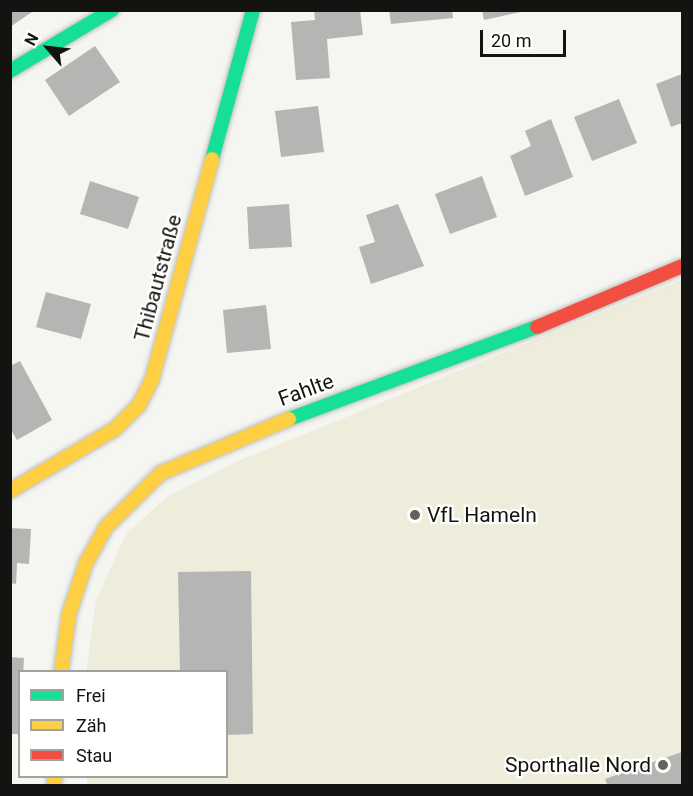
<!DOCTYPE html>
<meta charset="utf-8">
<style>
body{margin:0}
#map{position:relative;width:693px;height:796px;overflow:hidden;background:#f5f5f1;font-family:Roboto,sans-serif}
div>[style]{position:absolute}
.green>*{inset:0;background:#eeeddc}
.building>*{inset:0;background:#b5b5b3}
.roads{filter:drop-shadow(0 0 2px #bfbfbc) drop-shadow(0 0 2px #bfbfbc)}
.fast>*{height:14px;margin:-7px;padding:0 7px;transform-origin:7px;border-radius:7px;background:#16e098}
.slow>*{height:14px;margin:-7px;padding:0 7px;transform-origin:7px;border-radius:7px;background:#ffcf43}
.jam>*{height:14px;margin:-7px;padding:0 7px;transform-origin:7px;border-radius:7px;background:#f24e42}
.dots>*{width:16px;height:16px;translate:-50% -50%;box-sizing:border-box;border:3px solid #fffffe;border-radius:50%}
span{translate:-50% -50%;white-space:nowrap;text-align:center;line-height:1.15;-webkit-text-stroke:4.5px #fffffe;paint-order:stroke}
.street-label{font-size:21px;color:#131311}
.poi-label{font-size:21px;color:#131311}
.left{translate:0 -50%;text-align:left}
.right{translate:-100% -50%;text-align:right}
.frame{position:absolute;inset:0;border:12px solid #131311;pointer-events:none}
.legend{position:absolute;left:18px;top:670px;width:210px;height:108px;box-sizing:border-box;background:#fffffe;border:2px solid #a1a19f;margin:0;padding:8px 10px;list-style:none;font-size:18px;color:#131311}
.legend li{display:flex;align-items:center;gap:12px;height:30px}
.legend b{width:30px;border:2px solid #a1a19f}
.north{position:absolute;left:18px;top:18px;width:60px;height:60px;-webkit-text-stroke:4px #fffffe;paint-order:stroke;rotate:298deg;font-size:16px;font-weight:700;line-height:24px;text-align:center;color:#131311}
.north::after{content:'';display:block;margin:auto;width:21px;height:27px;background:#131311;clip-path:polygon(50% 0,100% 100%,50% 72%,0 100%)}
.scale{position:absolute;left:480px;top:30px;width:86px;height:27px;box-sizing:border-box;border:3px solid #131311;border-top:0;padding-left:8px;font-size:18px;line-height:21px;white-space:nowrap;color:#131311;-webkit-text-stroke:4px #fffffe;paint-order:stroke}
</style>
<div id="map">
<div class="green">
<div style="clip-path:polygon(682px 280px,682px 762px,615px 786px,87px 785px,87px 777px,226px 776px,226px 672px,86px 672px,96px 600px,126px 534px,168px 496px,238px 461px)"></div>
</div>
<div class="building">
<div style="clip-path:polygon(10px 10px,35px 10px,10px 27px)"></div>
<div style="clip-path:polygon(314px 10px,360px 10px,363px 35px,327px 39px,330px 78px,296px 80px,291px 22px,315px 20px)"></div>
<div style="clip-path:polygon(389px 10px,452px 10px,453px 18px,391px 24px)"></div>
<div style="clip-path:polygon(482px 10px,525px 10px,525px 11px,484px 20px)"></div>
<div style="clip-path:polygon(95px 46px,120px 82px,69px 116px,45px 80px)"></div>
<div style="clip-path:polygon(682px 74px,682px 123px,671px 127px,656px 84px)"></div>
<div style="clip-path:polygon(619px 99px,637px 143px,592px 161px,574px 117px)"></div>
<div style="clip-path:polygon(318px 106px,324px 152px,281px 157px,275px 111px)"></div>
<div style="clip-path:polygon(551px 119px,573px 177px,525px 196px,510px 156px,531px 146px,525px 131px)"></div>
<div style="clip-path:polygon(482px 176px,497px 217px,450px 234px,435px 194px)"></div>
<div style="clip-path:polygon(90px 181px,139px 197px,128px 229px,80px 214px)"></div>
<div style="clip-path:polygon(289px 204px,292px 247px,249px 249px,247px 207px)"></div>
<div style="clip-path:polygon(398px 204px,424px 266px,371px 284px,359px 247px,375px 242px,366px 215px)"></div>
<div style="clip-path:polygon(46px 292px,91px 304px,81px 339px,36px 327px)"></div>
<div style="clip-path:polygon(266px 305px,271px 349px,227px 353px,223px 310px)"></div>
<div style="clip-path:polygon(20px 361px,52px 420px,17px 440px,10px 428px,10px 366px)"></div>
<div style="clip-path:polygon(10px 528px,31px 529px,29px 564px,17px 563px,16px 584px,10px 583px)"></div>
<div style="clip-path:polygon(251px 571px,253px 734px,226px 735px,226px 672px,180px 672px,178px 572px)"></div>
<div style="clip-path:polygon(10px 657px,24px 658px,20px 734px,10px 734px)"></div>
<div style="clip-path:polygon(682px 752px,682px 786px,608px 786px,605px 779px)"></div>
</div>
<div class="roads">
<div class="fast">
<div style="left:10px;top:71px;width:119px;rotate:-30.9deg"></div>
<div style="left:212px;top:159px;width:155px;rotate:-74.6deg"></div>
<div style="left:289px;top:419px;width:265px;rotate:-20.4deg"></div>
</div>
<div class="slow">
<div style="left:10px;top:491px;width:122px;rotate:-30.6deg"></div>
<div style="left:115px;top:429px;width:34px;rotate:-45deg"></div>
<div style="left:139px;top:405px;width:29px;rotate:-63deg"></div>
<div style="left:152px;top:379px;width:228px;rotate:-74.7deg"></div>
<div style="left:61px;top:672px;width:59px;rotate:-82.1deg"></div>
<div style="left:69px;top:614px;width:54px;rotate:-71.6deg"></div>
<div style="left:86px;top:563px;width:41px;rotate:-60.9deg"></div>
<div style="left:106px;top:527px;width:77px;rotate:-44.5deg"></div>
<div style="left:161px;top:473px;width:139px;rotate:-22.9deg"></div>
<div style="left:54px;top:786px;width:10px;rotate:-84deg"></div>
</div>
<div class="jam">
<div style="left:537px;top:327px;width:157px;rotate:-22.8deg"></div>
</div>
</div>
<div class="dots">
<div style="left:415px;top:515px;background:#62625f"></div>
<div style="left:663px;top:765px;background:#62625f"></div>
</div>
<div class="street-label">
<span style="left:158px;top:278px;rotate:-75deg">Thibautstraße</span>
<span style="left:306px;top:390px;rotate:-20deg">Fahlte</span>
</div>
<div class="poi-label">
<span class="left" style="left:427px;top:515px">VfL Hameln</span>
<span class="right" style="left:651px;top:765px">Sporthalle Nord</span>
</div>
<div class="frame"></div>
<ul class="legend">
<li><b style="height:8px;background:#16e098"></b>Frei</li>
<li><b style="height:8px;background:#ffcf43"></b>Zäh</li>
<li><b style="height:8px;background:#f24e42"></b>Stau</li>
</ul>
<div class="north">N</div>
<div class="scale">20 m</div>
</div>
